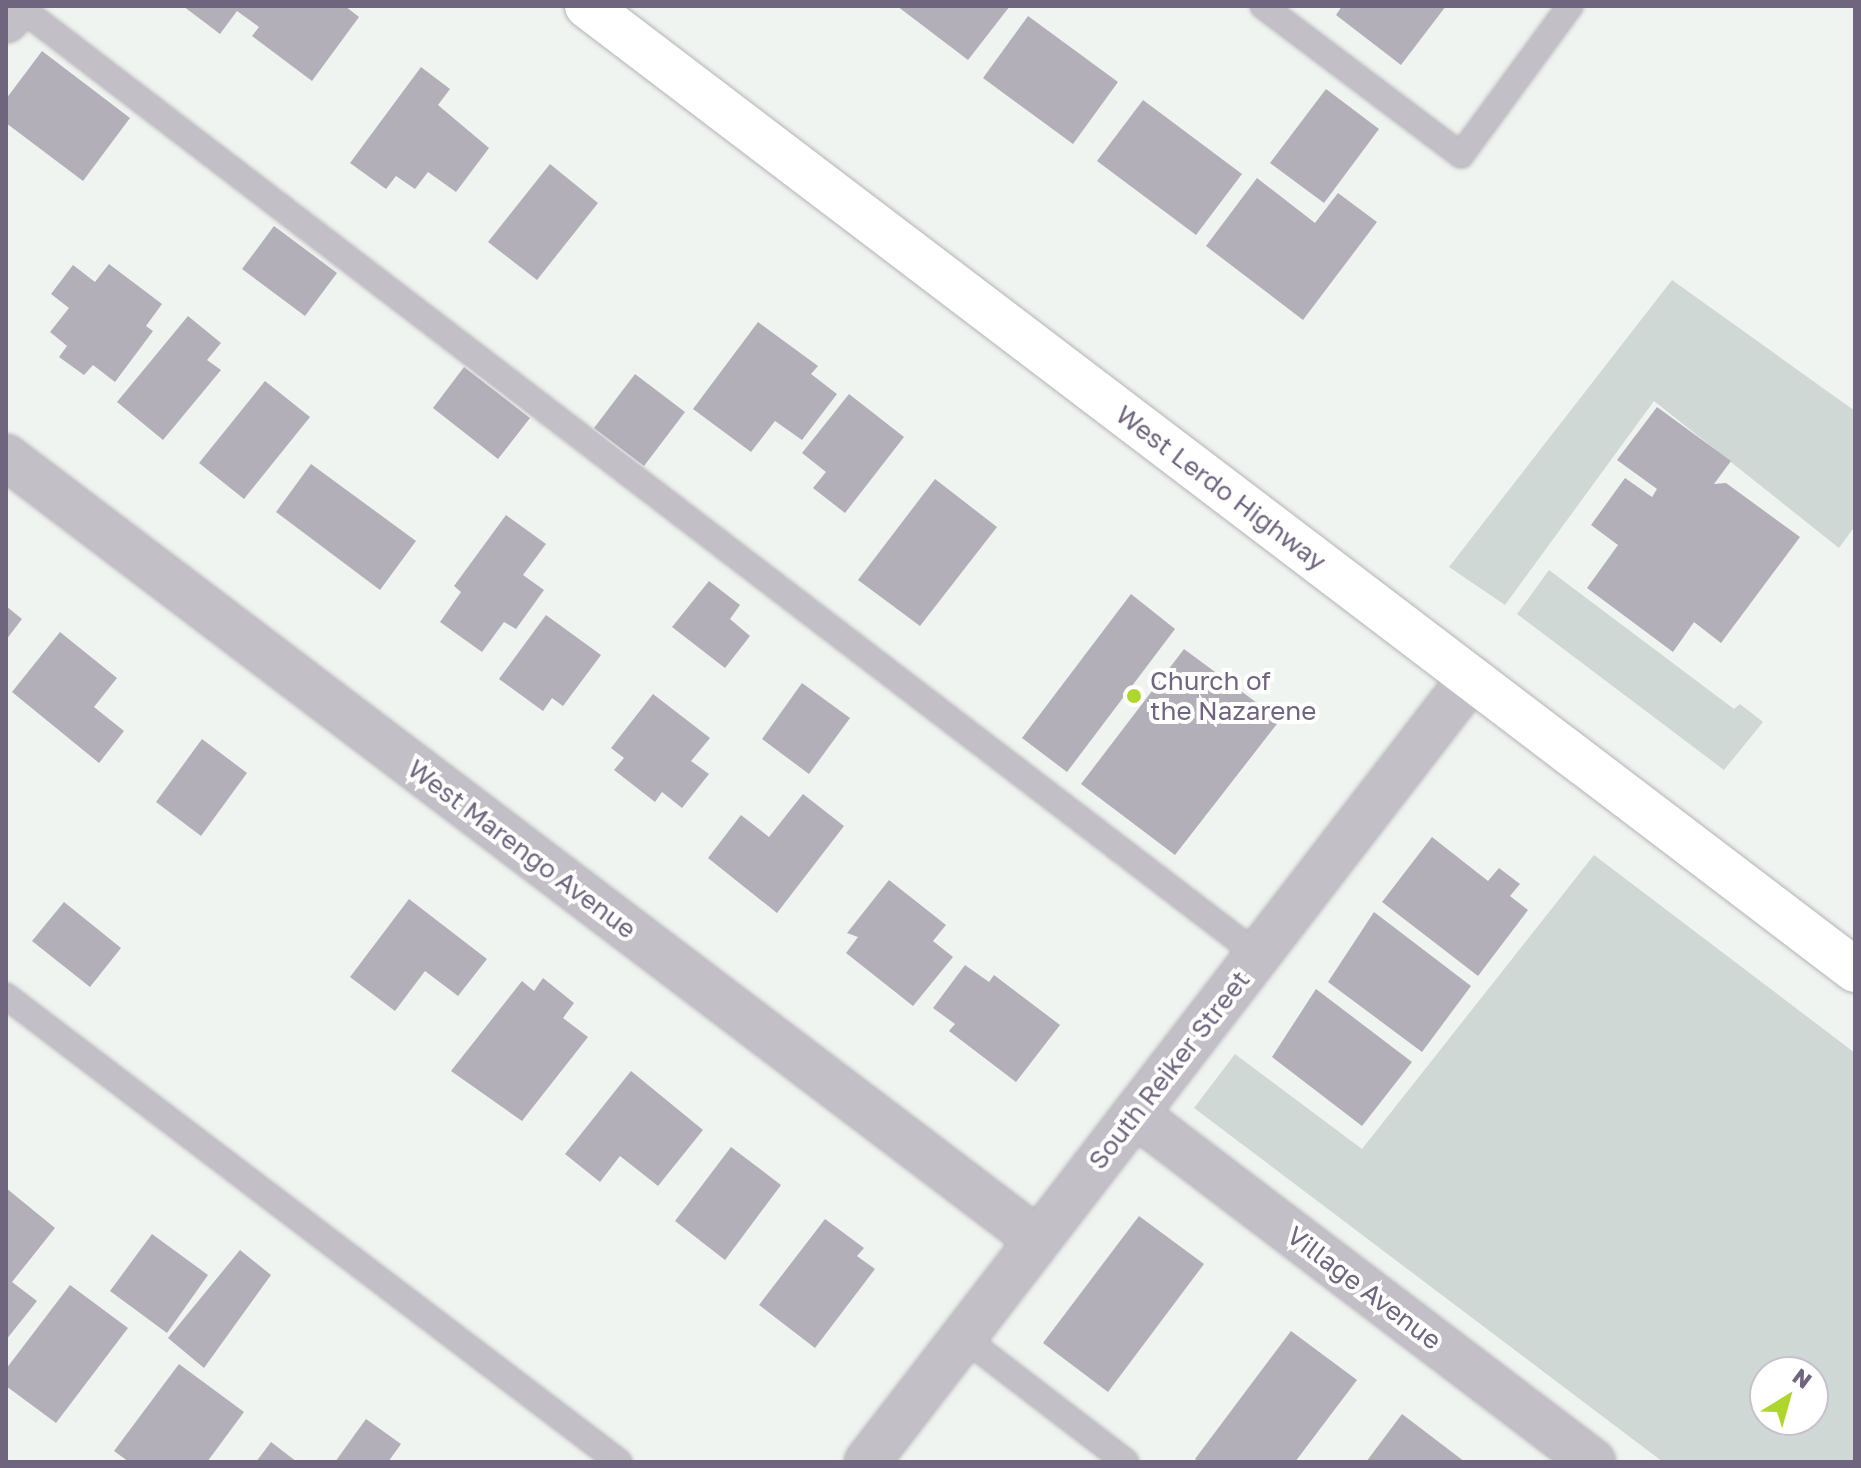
<!DOCTYPE html>
<style>
body{margin:0}
#map{position:relative;width:1861px;height:1468px;overflow:hidden;background:#f0f4f0;font-family:"Golos Text",sans-serif}
div>[style]{position:absolute}
.green>*{inset:0;background:#cfd8d5}
.building>*{inset:0;background:#b3afb9}
.roads{filter:drop-shadow(0 0 2px #b5b2ba) drop-shadow(0 0 2px #b5b2ba)}
.service>*{height:24px;margin:-12px;padding:0 12px;transform-origin:12px;border-radius:12px;background:#c2bfc6}
.minor>*{height:44px;margin:-22px;padding:0 22px;transform-origin:22px;border-radius:22px;background:#c2bfc6}
.secondary>*{height:44px;margin:-22px;padding:0 22px;transform-origin:22px;border-radius:22px;background:#fff}
.dots>*{width:22px;height:22px;translate:-50% -50%;box-sizing:border-box;border:4px solid #fff;border-radius:50%}
span{translate:-50% -50%;white-space:nowrap;text-align:center;line-height:1.15;-webkit-text-stroke:8px #fff;paint-order:stroke}
.street-label{font-size:26px;color:#70657f}
.poi-label{font-size:26px;color:#70657f}
.left{translate:0 -50%;text-align:left}
.frame{position:absolute;inset:0;border:8px solid #70657f;pointer-events:none}
.north{position:absolute;left:1749px;top:1356px;width:80px;height:80px;box-sizing:border-box;background:#fff;border:2px solid #c6c1cc;border-radius:50%;rotate:37deg;font-size:22px;font-weight:700;line-height:32px;text-align:center;color:#70657f}
.north::after{content:'';display:block;margin:auto;width:28px;height:36px;background:#afd62d;clip-path:polygon(50% 0,100% 100%,50% 72%,0 100%)}
</style>
<div id="map">
<div class="green">
<div style="clip-path:polygon(1672px 280px,1855px 411px,1855px 526px,1839px 548px,1654px 401px,1505px 605px,1449px 567px)"></div>
<div style="clip-path:polygon(1549px 570px,1734px 709px,1740px 704px,1763px 722px,1724px 770px,1517px 614px)"></div>
<div style="clip-path:polygon(evenodd,1594px 855px,1855px 1053px,1855px 1462px,1663px 1462px,1194px 1108px,1235px 1054px,1362px 1149px,1594px 855px,1765px 1372px,1813px 1372px,1813px 1420px,1765px 1420px,1765px 1372px)"></div>
</div>
<div class="building">
<div style="clip-path:polygon(183px 6px,345px 6px,359px 17px,312px 81px,252px 36px,259px 27px,237px 11px,220px 34px)"></div>
<div style="clip-path:polygon(897px 6px,1010px 6px,968px 60px)"></div>
<div style="clip-path:polygon(1342px 6px,1446px 6px,1401px 65px,1336px 15px)"></div>
<div style="clip-path:polygon(1028px 16px,1118px 82px,1073px 144px,983px 78px)"></div>
<div style="clip-path:polygon(42px 51px,130px 118px,83px 181px,6px 123px,6px 99px)"></div>
<div style="clip-path:polygon(421px 67px,450px 89px,438px 105px,489px 148px,456px 192px,428px 172px,415px 189px,396px 176px,386px 189px,350px 163px)"></div>
<div style="clip-path:polygon(1326px 89px,1379px 129px,1324px 203px,1270px 163px)"></div>
<div style="clip-path:polygon(1143px 100px,1242px 174px,1196px 235px,1097px 161px)"></div>
<div style="clip-path:polygon(550px 164px,598px 203px,537px 280px,488px 242px)"></div>
<div style="clip-path:polygon(1257px 178px,1315px 223px,1338px 193px,1377px 222px,1303px 320px,1206px 246px)"></div>
<div style="clip-path:polygon(274px 226px,337px 273px,305px 316px,242px 269px)"></div>
<div style="clip-path:polygon(109px 264px,162px 304px,146px 326px,153px 331px,115px 382px,93px 365px,84px 375px,59px 357px,67px 346px,50px 332px,69px 308px,51px 294px,73px 265px,95px 282px)"></div>
<div style="clip-path:polygon(188px 316px,221px 343px,207px 360px,221px 370px,163px 440px,117px 402px)"></div>
<div style="clip-path:polygon(758px 322px,818px 366px,811px 374px,837px 394px,802px 440px,775px 421px,751px 452px,693px 409px)"></div>
<div style="clip-path:polygon(464px 367px,530px 418px,498px 459px,433px 408px)"></div>
<div style="clip-path:polygon(635px 374px,685px 412px,644px 466px,594px 428px)"></div>
<div style="clip-path:polygon(265px 381px,310px 417px,244px 499px,199px 463px)"></div>
<div style="clip-path:polygon(849px 394px,904px 437px,845px 513px,813px 488px,826px 472px,802px 453px)"></div>
<div style="clip-path:polygon(1657px 407px,1731px 461px,1714px 484px,1726px 483px,1800px 537px,1721px 643px,1694px 622px,1673px 652px,1587px 588px,1618px 545px,1591px 525px,1625px 478px,1652px 497px,1657px 489px,1617px 460px)"></div>
<div style="clip-path:polygon(311px 464px,416px 541px,380px 590px,276px 512px)"></div>
<div style="clip-path:polygon(935px 479px,997px 527px,920px 626px,858px 580px)"></div>
<div style="clip-path:polygon(506px 515px,546px 544px,523px 575px,544px 590px,516px 629px,504px 622px,482px 652px,440px 622px,461px 592px,454px 586px)"></div>
<div style="clip-path:polygon(709px 581px,740px 605px,730px 619px,750px 636px,725px 668px,672px 627px)"></div>
<div style="clip-path:polygon(1131px 594px,1175px 629px,1067px 772px,1022px 738px)"></div>
<div style="clip-path:polygon(6px 606px,22px 619px,6px 640px)"></div>
<div style="clip-path:polygon(546px 615px,601px 655px,563px 706px,552px 698px,543px 711px,499px 679px)"></div>
<div style="clip-path:polygon(60px 632px,117px 678px,94px 707px,124px 731px,99px 763px,12px 692px)"></div>
<div style="clip-path:polygon(1184px 649px,1280px 720px,1175px 855px,1081px 784px)"></div>
<div style="clip-path:polygon(802px 683px,850px 718px,809px 774px,762px 739px)"></div>
<div style="clip-path:polygon(653px 694px,710px 738px,691px 761px,709px 774px,682px 808px,662px 792px,655px 802px,614px 770px,624px 758px,611px 748px)"></div>
<div style="clip-path:polygon(202px 739px,247px 773px,201px 836px,156px 802px)"></div>
<div style="clip-path:polygon(803px 794px,844px 826px,777px 913px,708px 858px,741px 815px,769px 837px)"></div>
<div style="clip-path:polygon(1432px 837px,1488px 881px,1499px 868px,1520px 884px,1510px 896px,1528px 910px,1478px 976px,1382px 902px)"></div>
<div style="clip-path:polygon(889px 880px,946px 925px,933px 941px,953px 957px,913px 1006px,846px 953px,858px 937px,847px 933px)"></div>
<div style="clip-path:polygon(409px 899px,487px 959px,458px 996px,425px 971px,395px 1011px,350px 977px)"></div>
<div style="clip-path:polygon(64px 902px,121px 948px,90px 987px,32px 941px)"></div>
<div style="clip-path:polygon(1374px 912px,1471px 986px,1422px 1052px,1328px 982px)"></div>
<div style="clip-path:polygon(965px 965px,989px 982px,994px 975px,1060px 1025px,1016px 1082px,949px 1031px,955px 1024px,933px 1008px)"></div>
<div style="clip-path:polygon(543px 978px,574px 1003px,563px 1018px,588px 1037px,522px 1121px,451px 1071px,522px 981px,534px 991px)"></div>
<div style="clip-path:polygon(1316px 989px,1412px 1062px,1362px 1126px,1272px 1057px)"></div>
<div style="clip-path:polygon(631px 1071px,703px 1130px,658px 1186px,620px 1156px,600px 1182px,565px 1154px)"></div>
<div style="clip-path:polygon(731px 1147px,781px 1185px,725px 1260px,675px 1221px)"></div>
<div style="clip-path:polygon(6px 1188px,55px 1228px,12px 1282px,37px 1301px,6px 1340px)"></div>
<div style="clip-path:polygon(1139px 1216px,1204px 1264px,1108px 1392px,1043px 1343px)"></div>
<div style="clip-path:polygon(825px 1219px,864px 1248px,857px 1256px,875px 1269px,815px 1348px,759px 1305px)"></div>
<div style="clip-path:polygon(152px 1234px,208px 1275px,167px 1333px,110px 1291px)"></div>
<div style="clip-path:polygon(240px 1250px,271px 1275px,204px 1368px,168px 1338px)"></div>
<div style="clip-path:polygon(70px 1285px,128px 1328px,56px 1423px,6px 1386px,6px 1369px)"></div>
<div style="clip-path:polygon(1291px 1331px,1357px 1380px,1295px 1462px,1200px 1462px,1195px 1459px)"></div>
<div style="clip-path:polygon(179px 1364px,244px 1412px,207px 1462px,129px 1462px,114px 1451px)"></div>
<div style="clip-path:polygon(1402px 1414px,1465px 1462px,1366px 1462px)"></div>
<div style="clip-path:polygon(366px 1419px,401px 1444px,388px 1462px,335px 1462px)"></div>
<div style="clip-path:polygon(271px 1442px,297px 1462px,256px 1462px)"></div>
</div>
<div class="roads">
<div class="service">
<div style="left:18px;top:6px;width:1561px;rotate:37.43deg"></div>
<div style="left:1263px;top:6px;width:248px;rotate:37deg"></div>
<div style="left:1461px;top:155px;width:185px;rotate:-53.8deg"></div>
<div style="left:6px;top:996px;width:770px;rotate:37.24deg"></div>
<div style="left:963px;top:1337px;width:205px;rotate:37.5deg"></div>
</div>
<div class="minor">
<div style="left:6px;top:20px;width:18px;rotate:-52deg"></div>
<div style="left:6px;top:457px;width:1295px;rotate:37.19deg"></div>
<div style="left:1135px;top:1114px;width:575px;rotate:37.23deg"></div>
<div style="left:867px;top:1462px;width:990px;rotate:-52.39deg"></div>
</div>
<div class="secondary">
<div style="left:587px;top:6px;width:1593px;rotate:37.24deg"></div>
</div>
</div>
<div class="dots">
<div style="left:1134px;top:696px;background:#afd62d"></div>
</div>
<div class="street-label">
<span style="left:1221px;top:488px;rotate:37deg">West Lerdo Highway</span>
<span style="left:522px;top:849px;rotate:37deg">West Marengo Avenue</span>
<span style="left:1169px;top:1070px;rotate:-52deg">South Reiker Street</span>
<span style="left:1364px;top:1288px;rotate:37deg">Village Avenue</span>
</div>
<div class="poi-label">
<span class="left" style="left:1150px;top:696px">Church of<br>the Nazarene</span>
</div>
<div class="frame"></div>
<div class="north">N</div>
</div>
